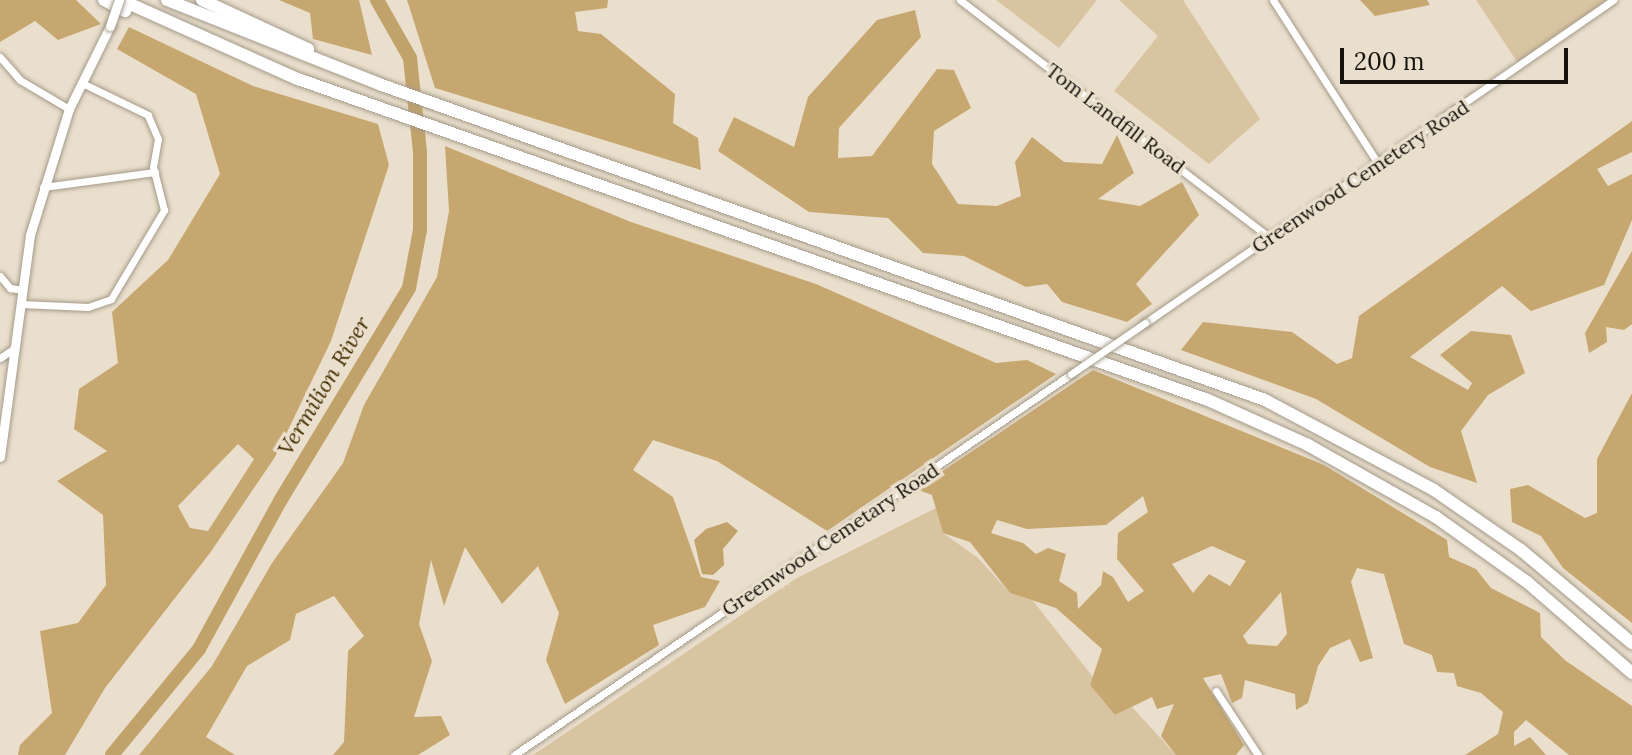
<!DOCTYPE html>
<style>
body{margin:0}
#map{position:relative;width:1632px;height:755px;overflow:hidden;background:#eadfcd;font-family:Lora,serif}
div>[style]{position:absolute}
.green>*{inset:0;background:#d9c4a1}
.forest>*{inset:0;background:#c7a770}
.water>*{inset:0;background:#c2a26b}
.river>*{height:14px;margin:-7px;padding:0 7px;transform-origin:7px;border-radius:7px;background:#c2a26b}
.roads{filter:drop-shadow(0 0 2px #a49a89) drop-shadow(0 0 2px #a49a89)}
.street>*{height:7px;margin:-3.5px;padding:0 3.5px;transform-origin:3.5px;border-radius:3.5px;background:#fff}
.secondary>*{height:9px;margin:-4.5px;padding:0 4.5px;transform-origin:4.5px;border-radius:4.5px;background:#fff}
.highway>*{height:12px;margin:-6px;padding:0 6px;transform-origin:6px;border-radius:6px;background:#fff}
.bridges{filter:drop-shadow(0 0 2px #a49a89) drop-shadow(0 0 2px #a49a89)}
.street-bridge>*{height:7px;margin:-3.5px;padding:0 3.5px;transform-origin:3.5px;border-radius:3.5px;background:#fff}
.secondary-bridge>*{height:9px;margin:-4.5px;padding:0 4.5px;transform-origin:4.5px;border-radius:4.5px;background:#fff}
span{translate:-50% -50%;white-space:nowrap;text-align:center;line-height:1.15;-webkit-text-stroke:7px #eadfcd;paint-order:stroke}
.street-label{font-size:20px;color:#16120c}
.water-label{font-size:22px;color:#442e00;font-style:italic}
.scale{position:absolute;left:1340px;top:48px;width:228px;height:36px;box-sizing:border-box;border:4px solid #16120c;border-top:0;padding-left:10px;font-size:24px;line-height:28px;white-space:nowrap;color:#16120c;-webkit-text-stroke:6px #eadfcd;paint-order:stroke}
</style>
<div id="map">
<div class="green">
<div style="clip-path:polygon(996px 0,1097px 0,1059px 48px)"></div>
<div style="clip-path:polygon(1119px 0,1183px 0,1260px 119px,1209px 164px,1114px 91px,1158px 36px)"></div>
<div style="clip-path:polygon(1476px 0,1607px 0,1518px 63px)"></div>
<div style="clip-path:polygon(936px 508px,943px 533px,978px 558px,1010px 593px,1033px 601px,1093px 677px,1090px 685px,1115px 715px,1132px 707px,1176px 755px,533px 755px,795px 579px)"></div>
</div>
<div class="forest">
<div style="clip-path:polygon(0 0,76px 0,101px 24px,58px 40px,35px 21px,0 42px)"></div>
<div style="clip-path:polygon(279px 0,359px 0,372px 55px,313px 39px,310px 13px)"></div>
<div style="clip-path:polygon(407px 0,608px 0,607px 8px,575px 12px,578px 31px,601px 34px,675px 94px,673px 123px,698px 138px,701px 170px,435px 88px)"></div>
<div style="clip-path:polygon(1360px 0,1427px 0,1430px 5px,1375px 16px)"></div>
<div style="clip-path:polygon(915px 10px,921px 37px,839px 128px,838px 158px,872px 156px,937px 69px,954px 70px,971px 108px,934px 131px,932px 164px,958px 204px,997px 206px,1021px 196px,1015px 162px,1032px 137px,1064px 162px,1102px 164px,1117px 135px,1134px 173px,1098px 199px,1140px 206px,1182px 182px,1199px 215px,1136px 284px,1152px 304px,1127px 322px,1062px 302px,1047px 284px,1026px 287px,964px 256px,923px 253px,888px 218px,809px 212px,718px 151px,734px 117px,794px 147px,808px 97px,877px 20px)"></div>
<div style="clip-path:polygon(evenodd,129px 27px,253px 86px,378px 124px,389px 165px,331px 341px,275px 457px,210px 553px,105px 688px,65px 755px,18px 755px,20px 745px,52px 713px,40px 631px,78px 623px,106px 585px,103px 515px,57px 481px,107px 451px,74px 429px,79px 389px,118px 363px,112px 312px,168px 260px,220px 174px,196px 94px,117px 49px,129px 27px,238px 444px,254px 459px,208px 531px,190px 528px,178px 506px,238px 444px)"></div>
<div style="clip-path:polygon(1632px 121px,1632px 152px,1597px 169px,1608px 186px,1632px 174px,1632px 220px,1604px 285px,1531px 311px,1502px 286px,1410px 357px,1468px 390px,1472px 383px,1440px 355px,1471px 331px,1511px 335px,1525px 373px,1488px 395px,1461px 431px,1477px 483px,1430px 467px,1316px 399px,1181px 350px,1203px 322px,1292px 332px,1337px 364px,1352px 358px,1359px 316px)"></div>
<div style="clip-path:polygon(445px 146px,631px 222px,816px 284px,996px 363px,1027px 360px,1056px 374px,827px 531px,717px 461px,653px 440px,633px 470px,673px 497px,701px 577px,720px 581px,705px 607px,653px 625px,659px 645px,565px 704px,546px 660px,559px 613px,538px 566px,502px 604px,465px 547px,444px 606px,431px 560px,419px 624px,432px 661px,414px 717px,441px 716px,450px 735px,418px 755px,333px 755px,344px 742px,348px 651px,364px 636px,334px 596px,296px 614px,290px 640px,247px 666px,206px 737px,235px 755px,139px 755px,212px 666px,272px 563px,343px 463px,364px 405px,437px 277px,449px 211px)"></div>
<div style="clip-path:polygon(1632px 251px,1632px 324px,1624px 330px,1606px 327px,1607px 342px,1589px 353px,1585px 333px)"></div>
<div style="clip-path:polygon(evenodd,1093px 370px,1324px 465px,1447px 540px,1449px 557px,1476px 569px,1491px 588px,1540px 613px,1541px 637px,1566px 661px,1632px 706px,1632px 755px,1569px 755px,1526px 720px,1514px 732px,1514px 746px,1530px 737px,1546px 755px,1465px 755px,1498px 734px,1503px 712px,1481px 693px,1457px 686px,1454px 673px,1437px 672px,1432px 655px,1404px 644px,1384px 574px,1357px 568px,1351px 582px,1373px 658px,1360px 662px,1350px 639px,1330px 648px,1318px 666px,1308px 703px,1296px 710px,1295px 694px,1245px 680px,1242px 698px,1232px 703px,1221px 674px,1203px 678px,1244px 745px,1236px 755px,1176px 755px,1161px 736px,1174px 704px,1157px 709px,1152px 697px,1115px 715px,1090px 685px,1102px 649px,1056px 608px,1010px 593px,970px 542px,943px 533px,932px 495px,916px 489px,1093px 370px,1143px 496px,1148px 512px,1118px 533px,1117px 559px,1144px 591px,1128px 602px,1113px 577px,1103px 571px,1101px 585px,1078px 609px,1077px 593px,1059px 581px,1066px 554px,1048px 548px,1036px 554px,1023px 543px,991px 533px,997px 520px,1027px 529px,1106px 525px,1143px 496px,1093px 370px,1212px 546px,1246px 561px,1230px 586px,1209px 574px,1193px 593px,1172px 564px,1212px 546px,1093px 370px,1281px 592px,1287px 634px,1277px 646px,1248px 644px,1243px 636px,1281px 592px)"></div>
<div style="clip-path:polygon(1632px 393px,1632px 623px,1563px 568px,1541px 536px,1512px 522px,1510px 489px,1528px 485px,1585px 518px,1597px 513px,1597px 459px)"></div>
</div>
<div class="water">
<div style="clip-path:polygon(727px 522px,738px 531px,723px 549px,724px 565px,713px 575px,702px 574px,694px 540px,706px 529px)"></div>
</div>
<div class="river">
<div style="left:112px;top:755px;width:137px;rotate:-50.6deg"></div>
<div style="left:199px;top:649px;width:169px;rotate:-61.3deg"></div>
<div style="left:280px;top:501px;width:249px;rotate:-58.8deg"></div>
<div style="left:409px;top:288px;width:59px;rotate:-79.3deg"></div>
<div style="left:420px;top:230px;width:78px;rotate:-90deg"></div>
<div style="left:420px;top:152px;width:95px;rotate:-96.1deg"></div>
<div style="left:410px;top:58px;width:67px;rotate:-119.6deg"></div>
</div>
<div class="roads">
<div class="street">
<div style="left:960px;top:0;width:391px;rotate:37.5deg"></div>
<div style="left:1273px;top:0;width:196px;rotate:57.3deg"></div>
<div style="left:0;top:57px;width:30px;rotate:49deg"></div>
<div style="left:20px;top:80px;width:57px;rotate:30.6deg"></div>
<div style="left:43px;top:187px;width:113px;rotate:-7.6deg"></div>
<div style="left:0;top:276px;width:16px;rotate:50deg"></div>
<div style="left:10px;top:288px;width:13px;rotate:9deg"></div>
<div style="left:21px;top:304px;width:67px;rotate:2.6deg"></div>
<div style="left:88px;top:307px;width:24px;rotate:-19deg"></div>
<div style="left:111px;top:299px;width:104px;rotate:-59.2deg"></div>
<div style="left:164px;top:210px;width:44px;rotate:-104.3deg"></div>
<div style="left:153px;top:167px;width:28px;rotate:-80deg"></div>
<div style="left:158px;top:139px;width:26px;rotate:-113deg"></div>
<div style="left:148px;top:115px;width:73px;rotate:-154.1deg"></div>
<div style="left:1145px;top:323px;width:569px;rotate:-34.61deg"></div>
<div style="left:0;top:358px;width:18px;rotate:-34deg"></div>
<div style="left:1216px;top:691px;width:77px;rotate:56.7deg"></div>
<div style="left:514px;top:755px;width:675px;rotate:-34.37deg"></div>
</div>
<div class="secondary">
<div style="left:0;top:457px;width:224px;rotate:-82.3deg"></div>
<div style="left:30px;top:235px;width:132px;rotate:-72.8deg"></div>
<div style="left:69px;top:109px;width:93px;rotate:-63.7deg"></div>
</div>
<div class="highway">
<div style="left:104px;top:0;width:24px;rotate:28deg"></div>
<div style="left:121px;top:0;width:194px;rotate:24.1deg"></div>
<div style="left:298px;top:79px;width:965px;rotate:19.43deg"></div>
<div style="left:1208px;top:400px;width:110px;rotate:24.2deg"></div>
<div style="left:1308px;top:445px;width:147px;rotate:29.4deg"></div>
<div style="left:1436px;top:517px;width:112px;rotate:35.5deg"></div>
<div style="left:1527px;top:582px;width:139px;rotate:40.9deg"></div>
<div style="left:167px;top:0;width:228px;rotate:21.6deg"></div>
<div style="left:379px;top:84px;width:941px;rotate:19.63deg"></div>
<div style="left:1265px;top:400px;width:191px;rotate:28deg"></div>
<div style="left:1434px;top:490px;width:106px;rotate:34.6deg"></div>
<div style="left:1521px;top:550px;width:145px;rotate:40deg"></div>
<div style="left:202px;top:0;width:117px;rotate:24.8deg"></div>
</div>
</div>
<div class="bridges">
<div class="street-bridge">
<div style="left:1071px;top:374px;width:90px;rotate:-34.6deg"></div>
</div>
<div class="secondary-bridge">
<div style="left:110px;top:26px;width:28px;rotate:-71deg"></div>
</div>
</div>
<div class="street-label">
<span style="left:1116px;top:118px;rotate:37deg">Tom Landfill Road</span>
<span style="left:1360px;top:176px;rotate:-34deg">Greenwood Cemetery Road</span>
<span style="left:830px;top:539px;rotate:-34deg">Greenwood Cemetary Road</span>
</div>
<div class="water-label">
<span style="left:324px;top:386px;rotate:-59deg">Vermilion River</span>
</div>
<div class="scale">200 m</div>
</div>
